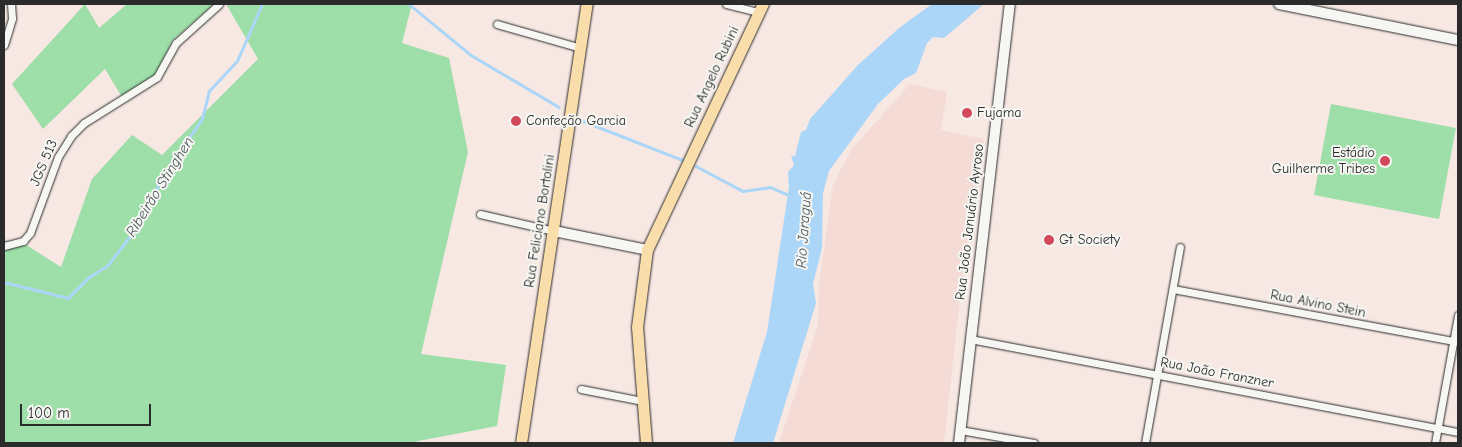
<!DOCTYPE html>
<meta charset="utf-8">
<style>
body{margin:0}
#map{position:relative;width:1462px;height:447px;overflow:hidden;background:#f7e8e3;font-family:"Comic Neue",sans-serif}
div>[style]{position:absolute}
.built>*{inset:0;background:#f4dbd6}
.green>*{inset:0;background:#9ddea9}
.water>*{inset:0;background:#abd6f7}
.stream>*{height:2.5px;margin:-1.25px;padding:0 1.25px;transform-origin:1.25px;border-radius:1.25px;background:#abd6f7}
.roads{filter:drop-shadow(0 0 1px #2b2b2b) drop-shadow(0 0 1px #2b2b2b)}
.street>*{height:7px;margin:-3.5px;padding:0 3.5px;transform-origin:3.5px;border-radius:3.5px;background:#f6f6f2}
.secondary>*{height:10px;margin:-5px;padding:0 5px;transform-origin:5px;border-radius:5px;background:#f6f6f2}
.primary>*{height:11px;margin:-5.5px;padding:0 5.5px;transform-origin:5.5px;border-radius:5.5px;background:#f9deab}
.dots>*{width:14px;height:14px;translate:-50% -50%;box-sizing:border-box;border:2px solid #f6f6f2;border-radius:50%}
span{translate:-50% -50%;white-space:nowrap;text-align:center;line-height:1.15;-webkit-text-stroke:4px #f6f6f2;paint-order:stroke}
.street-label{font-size:14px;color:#2b2b2b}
.poi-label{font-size:14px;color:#2b2b2b}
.left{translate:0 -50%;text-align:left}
.right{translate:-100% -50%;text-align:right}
.water-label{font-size:15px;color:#4b565e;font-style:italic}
.frame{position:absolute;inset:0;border:5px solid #2b2b2b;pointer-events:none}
.scale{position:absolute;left:20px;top:404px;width:131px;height:22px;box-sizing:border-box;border:2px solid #2b2b2b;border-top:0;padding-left:6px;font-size:15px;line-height:18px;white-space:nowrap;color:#2b2b2b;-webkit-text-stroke:4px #f6f6f2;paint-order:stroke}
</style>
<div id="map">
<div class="built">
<div style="clip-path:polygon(910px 84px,947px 92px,941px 130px,984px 139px,960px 299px,944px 443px,779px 443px,818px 325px,819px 285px,833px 185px,851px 150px)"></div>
</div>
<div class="green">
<div style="clip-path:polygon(85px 4px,99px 28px,127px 4px,214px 4px,173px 40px,155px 75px,122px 97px,105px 69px,43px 129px,12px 84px)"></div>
<div style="clip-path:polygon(226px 4px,412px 4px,402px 43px,449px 58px,468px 152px,421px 354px,506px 365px,497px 426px,408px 443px,4px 443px,4px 243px,20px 241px,61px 267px,92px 179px,132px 135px,162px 155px,258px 59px)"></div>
<div style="clip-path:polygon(1331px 104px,1456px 128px,1439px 219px,1314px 195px)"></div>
</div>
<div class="water">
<div style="clip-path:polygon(932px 4px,984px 4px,944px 38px,933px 37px,927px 43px,916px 73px,904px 79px,878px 104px,829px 171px,823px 193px,822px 248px,813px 284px,816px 303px,773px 443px,733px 443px,767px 332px,789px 187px,788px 172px,794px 165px,791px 156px,795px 156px,801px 132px,806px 130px,810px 119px,858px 65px,899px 28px)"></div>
</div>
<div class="stream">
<div style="left:409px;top:4px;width:80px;rotate:39.4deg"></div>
<div style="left:471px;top:55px;width:102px;rotate:30.6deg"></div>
<div style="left:578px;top:119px;width:115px;rotate:21.4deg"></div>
<div style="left:696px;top:166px;width:53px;rotate:28deg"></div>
<div style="left:743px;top:191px;width:27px;rotate:-8deg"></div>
<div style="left:770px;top:187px;width:21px;rotate:23deg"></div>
<div style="left:4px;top:282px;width:66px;rotate:14deg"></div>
<div style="left:68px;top:298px;width:30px;rotate:-45deg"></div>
<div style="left:89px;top:277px;width:22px;rotate:-32deg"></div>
<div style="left:108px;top:265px;width:46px;rotate:-52.9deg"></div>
<div style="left:136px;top:228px;width:56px;rotate:-62.5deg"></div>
<div style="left:162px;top:178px;width:71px;rotate:-55.9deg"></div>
<div style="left:202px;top:119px;width:29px;rotate:-76deg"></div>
<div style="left:209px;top:91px;width:41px;rotate:-47deg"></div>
<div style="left:237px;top:61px;width:62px;rotate:-66.3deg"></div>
</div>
<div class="roads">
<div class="street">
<div style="left:726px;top:4px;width:34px;rotate:14deg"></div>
<div style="left:497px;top:24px;width:87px;rotate:15.9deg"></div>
<div style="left:4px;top:45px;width:28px;rotate:-73deg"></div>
<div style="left:12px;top:18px;width:14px;rotate:-94deg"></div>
<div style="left:480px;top:214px;width:76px;rotate:12.9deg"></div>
<div style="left:4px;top:246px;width:20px;rotate:-15deg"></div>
<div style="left:23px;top:241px;width:11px;rotate:-49deg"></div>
<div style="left:30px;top:233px;width:81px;rotate:-69.8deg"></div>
<div style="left:58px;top:157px;width:25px;rotate:-58deg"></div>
<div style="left:71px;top:136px;width:18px;rotate:-45deg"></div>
<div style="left:84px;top:123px;width:86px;rotate:-32.2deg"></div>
<div style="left:157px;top:77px;width:39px;rotate:-61deg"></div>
<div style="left:176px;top:43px;width:58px;rotate:-42.2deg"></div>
<div style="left:1173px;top:289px;width:290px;rotate:10.5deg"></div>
<div style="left:970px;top:339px;width:497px;rotate:10.8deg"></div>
<div style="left:581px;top:389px;width:62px;rotate:11.1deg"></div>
<div style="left:960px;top:430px;width:75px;rotate:10deg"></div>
<div style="left:1145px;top:443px;width:199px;rotate:-79.9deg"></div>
<div style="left:1435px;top:443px;width:130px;rotate:-79.8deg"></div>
</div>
<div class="secondary">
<div style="left:1279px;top:4px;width:183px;rotate:11.4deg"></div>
<div style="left:554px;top:231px;width:95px;rotate:11.5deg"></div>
<div style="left:959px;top:443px;width:442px;rotate:-83.4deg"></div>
</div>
<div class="primary">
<div style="left:521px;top:443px;width:444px;rotate:-81.5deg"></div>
<div style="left:646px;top:443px;width:116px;rotate:-94.4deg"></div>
<div style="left:637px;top:327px;width:78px;rotate:-82.6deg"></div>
<div style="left:647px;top:250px;width:272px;rotate:-64.8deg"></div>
</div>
</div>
<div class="dots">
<div style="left:967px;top:113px;background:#d1495b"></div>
<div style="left:516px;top:121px;background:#d1495b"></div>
<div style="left:1385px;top:161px;background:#d1495b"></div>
<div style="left:1049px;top:240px;background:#d1495b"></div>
</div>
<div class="street-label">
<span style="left:712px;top:77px;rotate:-65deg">Rua Angelo Rubini</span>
<span style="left:44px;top:163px;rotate:-67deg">JGS 513</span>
<span style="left:540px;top:221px;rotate:-81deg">Rua Feliciano Bortolini</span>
<span style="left:970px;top:222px;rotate:-83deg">Rua João Januário Ayroso</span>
<span style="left:1318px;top:304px;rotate:11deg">Rua Alvino Stein</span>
<span style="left:1217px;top:373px;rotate:11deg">Rua João Franzner</span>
</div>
<div class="poi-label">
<span class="left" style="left:977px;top:113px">Fujama</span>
<span class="left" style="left:526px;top:121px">Confeção Garcia</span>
<span class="right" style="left:1375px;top:161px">Estádio<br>Guilherme Tribes</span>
<span class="left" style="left:1059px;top:240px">Gt Society</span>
</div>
<div class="water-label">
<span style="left:160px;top:187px;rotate:-58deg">Ribeirão Stinghen</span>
<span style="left:804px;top:230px;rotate:-86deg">Rio Jaraguá</span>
</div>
<div class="frame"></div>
<div class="scale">100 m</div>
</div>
